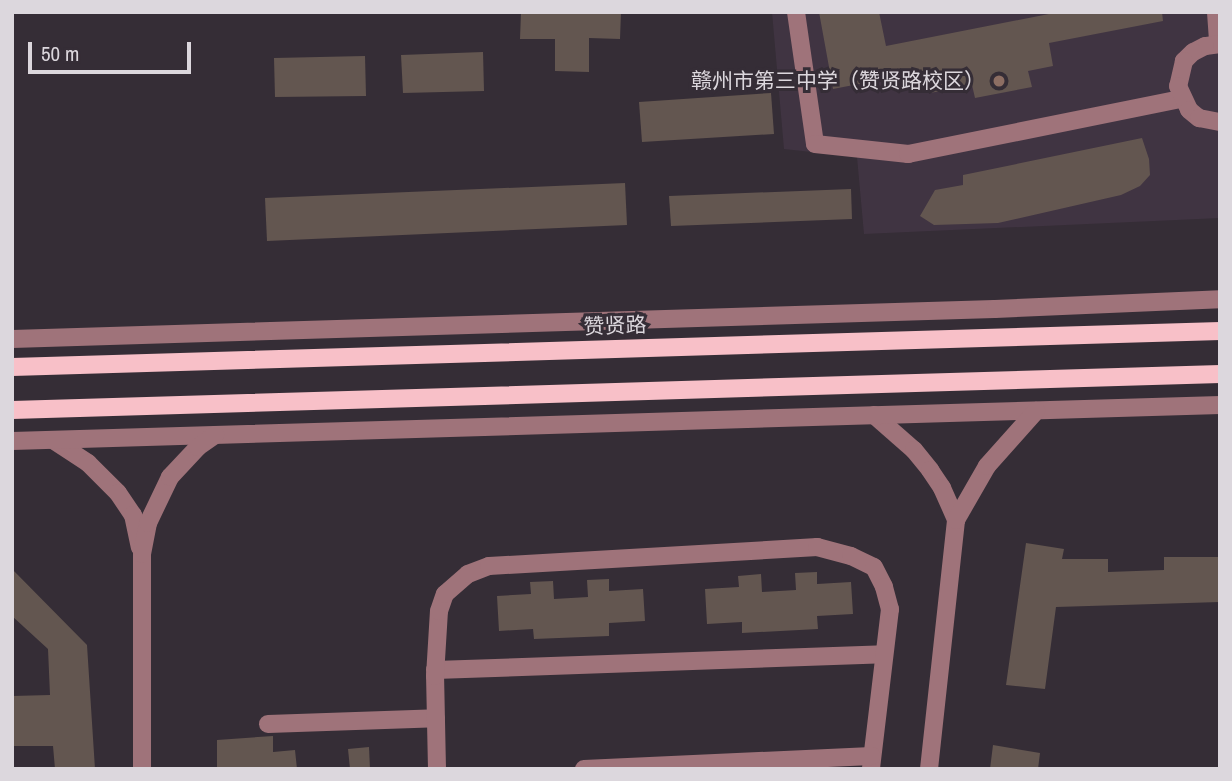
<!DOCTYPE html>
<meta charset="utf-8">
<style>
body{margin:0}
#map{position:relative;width:1232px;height:781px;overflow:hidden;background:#352d36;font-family:"Archivo Narrow","Noto Sans SC",sans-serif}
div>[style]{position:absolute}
.built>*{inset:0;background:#403442}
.building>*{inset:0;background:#635650}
.minor>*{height:18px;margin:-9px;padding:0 9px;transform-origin:9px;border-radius:9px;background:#9f737a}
.major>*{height:18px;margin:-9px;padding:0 9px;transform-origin:9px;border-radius:9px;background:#f8c0c8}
.dots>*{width:19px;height:19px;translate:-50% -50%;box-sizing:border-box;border:4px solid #352d36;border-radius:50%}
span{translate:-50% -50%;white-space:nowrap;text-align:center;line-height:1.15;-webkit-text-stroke:6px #352d36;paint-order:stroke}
.poi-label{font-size:21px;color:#dcd7dd}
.right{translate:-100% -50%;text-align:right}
.street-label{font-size:21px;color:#dcd7dd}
.frame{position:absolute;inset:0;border:14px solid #dcd7dd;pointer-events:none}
.scale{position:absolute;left:28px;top:42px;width:163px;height:32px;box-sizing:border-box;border:4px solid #dcd7dd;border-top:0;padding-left:9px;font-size:21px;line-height:24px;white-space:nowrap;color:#dcd7dd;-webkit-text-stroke:5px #352d36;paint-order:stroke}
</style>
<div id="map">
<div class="built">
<div style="clip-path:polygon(772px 12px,1220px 12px,1220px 218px,864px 234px,857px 157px,784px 149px)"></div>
</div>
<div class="building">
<div style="clip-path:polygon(521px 12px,621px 12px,620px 39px,589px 38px,589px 72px,555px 71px,555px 39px,520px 39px)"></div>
<div style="clip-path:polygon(819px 12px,879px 12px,886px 46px,1059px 12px,1162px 12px,1163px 21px,1049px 43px,1053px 66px,1028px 71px,1032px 87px,975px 98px,972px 85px,930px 93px,926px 71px,833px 89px)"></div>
<div style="clip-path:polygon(483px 52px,484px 91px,403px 93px,401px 55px)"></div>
<div style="clip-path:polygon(365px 56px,366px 96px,275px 97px,274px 58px)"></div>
<div style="clip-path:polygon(771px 93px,774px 134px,642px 142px,639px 102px)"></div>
<div style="clip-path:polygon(1142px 138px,1149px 159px,1150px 175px,1140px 186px,1121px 195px,998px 223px,934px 225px,920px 216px,935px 190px,963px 185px,963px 175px)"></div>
<div style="clip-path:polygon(625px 183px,627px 225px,267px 241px,265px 198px)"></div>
<div style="clip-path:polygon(851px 189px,852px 219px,671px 226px,669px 196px)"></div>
<div style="clip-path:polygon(1026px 543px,1064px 549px,1062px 559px,1108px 559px,1108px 572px,1164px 570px,1164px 557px,1220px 557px,1220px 602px,1056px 607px,1045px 689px,1006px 685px)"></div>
<div style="clip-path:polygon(12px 569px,87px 645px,95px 769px,55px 769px,53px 746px,12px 746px,12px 696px,50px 695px,48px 649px,12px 616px)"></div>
<div style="clip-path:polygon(817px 572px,817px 584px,851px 582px,853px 614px,817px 616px,818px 629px,742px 633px,742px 622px,707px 624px,705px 589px,739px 587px,738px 576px,761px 574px,762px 592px,796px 590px,795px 573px)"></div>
<div style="clip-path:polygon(609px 579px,609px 591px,643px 589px,645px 621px,609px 623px,609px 636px,534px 639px,533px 629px,499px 631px,497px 596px,531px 594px,530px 582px,553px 581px,554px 599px,588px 597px,587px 580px)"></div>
<div style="clip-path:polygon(273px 736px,273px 752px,295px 750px,297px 769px,217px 769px,217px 740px)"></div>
<div style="clip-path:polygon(993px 745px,1040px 753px,1038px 769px,990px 769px)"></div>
<div style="clip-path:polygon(369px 747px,370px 769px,350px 769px,348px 749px)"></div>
</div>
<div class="minor">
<div style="left:796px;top:12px;width:133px;rotate:81.8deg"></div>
<div style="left:815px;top:144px;width:94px;rotate:6.1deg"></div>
<div style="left:908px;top:154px;width:278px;rotate:-11.4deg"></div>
<div style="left:1216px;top:12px;width:32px;rotate:86deg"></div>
<div style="left:1220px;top:44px;width:15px;rotate:172deg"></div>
<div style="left:1205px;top:46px;width:13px;rotate:153deg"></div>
<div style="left:1193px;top:52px;width:13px;rotate:135deg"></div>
<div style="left:1184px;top:61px;width:26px;rotate:103deg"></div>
<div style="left:1178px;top:86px;width:26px;rotate:65deg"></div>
<div style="left:1189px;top:110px;width:13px;rotate:39deg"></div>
<div style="left:1199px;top:118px;width:21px;rotate:11deg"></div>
<div style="left:12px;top:339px;width:983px;rotate:-1.75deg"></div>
<div style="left:995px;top:309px;width:225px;rotate:-2.5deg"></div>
<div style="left:874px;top:415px;width:53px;rotate:41.2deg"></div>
<div style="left:914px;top:450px;width:26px;rotate:51deg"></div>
<div style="left:930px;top:470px;width:22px;rotate:56deg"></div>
<div style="left:942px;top:488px;width:35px;rotate:66deg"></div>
<div style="left:53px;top:440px;width:42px;rotate:33.3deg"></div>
<div style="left:88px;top:463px;width:42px;rotate:45deg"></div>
<div style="left:118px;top:493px;width:27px;rotate:56deg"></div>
<div style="left:133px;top:515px;width:33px;rotate:78deg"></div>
<div style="left:12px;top:441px;width:1209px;rotate:-1.71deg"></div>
<div style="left:435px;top:670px;width:449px;rotate:-2deg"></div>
<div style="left:268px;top:724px;width:168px;rotate:-2deg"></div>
<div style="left:142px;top:769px;width:215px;rotate:-90deg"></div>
<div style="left:142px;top:554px;width:32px;rotate:-79deg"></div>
<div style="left:148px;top:523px;width:51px;rotate:-64.4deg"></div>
<div style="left:170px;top:477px;width:41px;rotate:-47deg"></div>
<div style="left:198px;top:447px;width:21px;rotate:-35deg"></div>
<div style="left:437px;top:769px;width:93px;rotate:-91.2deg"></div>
<div style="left:435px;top:676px;width:65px;rotate:-86.5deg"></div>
<div style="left:439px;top:611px;width:18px;rotate:-71deg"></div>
<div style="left:445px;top:594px;width:30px;rotate:-41deg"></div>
<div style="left:468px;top:574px;width:22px;rotate:-21deg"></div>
<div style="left:489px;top:566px;width:329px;rotate:-3.3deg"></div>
<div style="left:817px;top:547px;width:35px;rotate:15deg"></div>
<div style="left:851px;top:556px;width:25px;rotate:26deg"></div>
<div style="left:874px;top:567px;width:22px;rotate:63deg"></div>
<div style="left:884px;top:587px;width:23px;rotate:75deg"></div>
<div style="left:890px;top:609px;width:161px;rotate:96.8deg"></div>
<div style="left:584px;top:769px;width:288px;rotate:-2.6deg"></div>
<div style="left:929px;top:769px;width:250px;rotate:-83.8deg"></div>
<div style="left:956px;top:520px;width:62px;rotate:-60.1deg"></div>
<div style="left:987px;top:466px;width:74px;rotate:-48.3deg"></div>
</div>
<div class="major">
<div style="left:12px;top:367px;width:1209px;rotate:-1.71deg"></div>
<div style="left:12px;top:410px;width:1209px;rotate:-1.71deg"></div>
</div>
<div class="dots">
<div style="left:999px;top:81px;background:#8d6e63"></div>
</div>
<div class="poi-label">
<span class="right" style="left:985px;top:81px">赣州市第三中学（赞贤路校区）</span>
</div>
<div class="street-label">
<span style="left:615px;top:326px;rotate:-2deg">赞贤路</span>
</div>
<div class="frame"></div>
<div class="scale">50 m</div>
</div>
